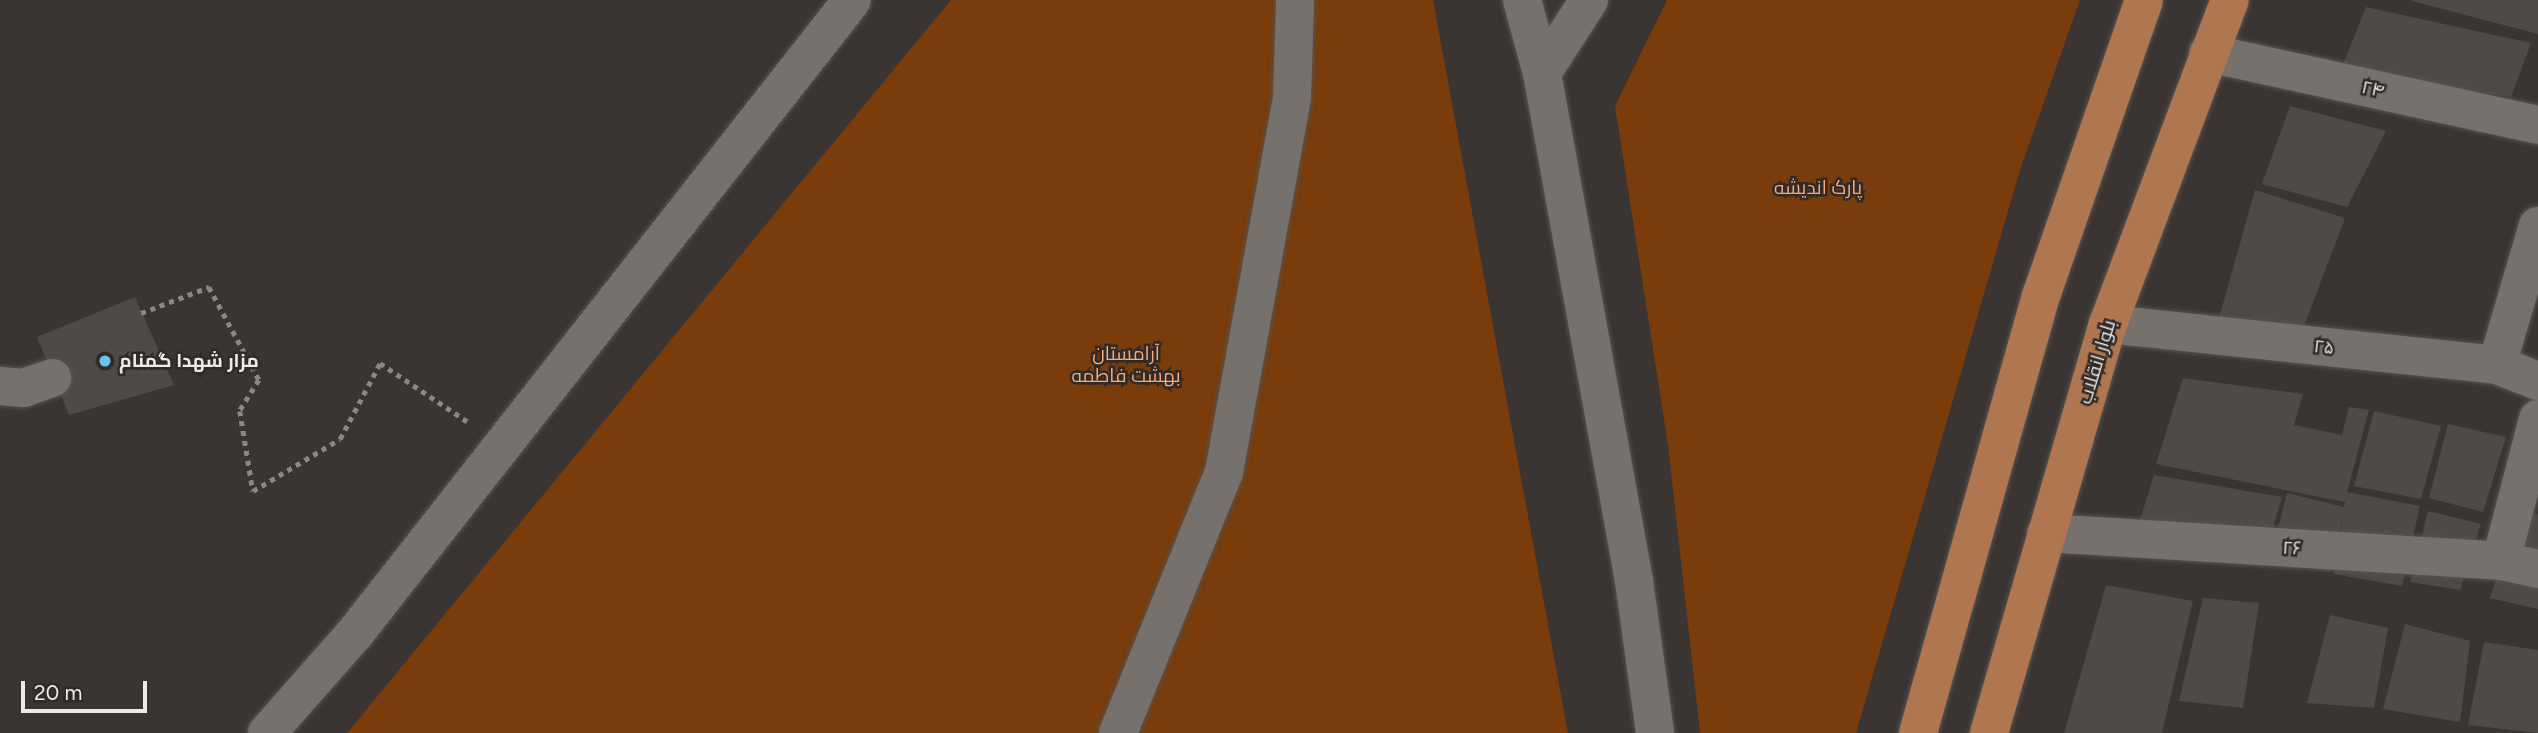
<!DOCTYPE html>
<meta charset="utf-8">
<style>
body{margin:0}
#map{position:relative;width:2538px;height:733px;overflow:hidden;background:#3a3532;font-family:Figtree,Cairo,sans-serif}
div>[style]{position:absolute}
.green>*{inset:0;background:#793c0a}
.building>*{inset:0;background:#504a47}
.path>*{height:4.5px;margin-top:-2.25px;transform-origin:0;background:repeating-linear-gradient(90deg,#8b8784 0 5px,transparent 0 10px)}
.roads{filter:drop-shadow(0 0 2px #56524f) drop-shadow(0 0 2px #56524f)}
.minor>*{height:38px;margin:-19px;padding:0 19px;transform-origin:19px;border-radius:19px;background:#77716d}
.major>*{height:38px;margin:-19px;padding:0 19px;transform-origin:19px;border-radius:19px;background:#af7650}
.dots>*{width:19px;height:19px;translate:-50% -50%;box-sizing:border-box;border:4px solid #302b28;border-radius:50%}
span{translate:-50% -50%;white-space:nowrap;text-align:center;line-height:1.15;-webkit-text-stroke:5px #302b28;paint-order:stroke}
.street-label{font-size:19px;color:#edeae8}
.park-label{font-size:19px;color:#fba976}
.poi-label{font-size:19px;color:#edeae8;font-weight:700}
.left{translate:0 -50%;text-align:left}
.scale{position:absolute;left:21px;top:681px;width:126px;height:32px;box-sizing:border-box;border:4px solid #edeae8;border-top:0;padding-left:9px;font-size:21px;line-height:24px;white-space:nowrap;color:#edeae8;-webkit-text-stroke:5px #302b28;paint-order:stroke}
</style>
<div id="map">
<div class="green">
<div style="clip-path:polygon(951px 0,1433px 0,1568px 733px,347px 733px)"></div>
<div style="clip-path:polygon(1667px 0,2080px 0,2020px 170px,1856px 733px,1700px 733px,1668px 445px,1615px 106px)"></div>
</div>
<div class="building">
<div style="clip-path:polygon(2538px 0,2538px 34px,2412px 1px,2412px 0)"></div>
<div style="clip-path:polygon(2366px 7px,2531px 43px,2511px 97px,2340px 72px)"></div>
<div style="clip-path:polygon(2290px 106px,2386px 131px,2347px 207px,2262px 184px)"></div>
<div style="clip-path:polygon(2255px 190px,2345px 218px,2304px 326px,2219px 318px)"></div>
<div style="clip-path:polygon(135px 297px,174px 385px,69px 415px,37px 337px)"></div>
<div style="clip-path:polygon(2183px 378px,2303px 394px,2294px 425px,2342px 435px,2349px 407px,2369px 410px,2347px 492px,2420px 506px,2402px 586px,2334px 574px,2343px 518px,2330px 572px,2270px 560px,2287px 493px,2344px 507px,2345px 502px,2156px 464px)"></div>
<div style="clip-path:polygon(2374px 411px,2441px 426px,2421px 499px,2354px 486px)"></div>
<div style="clip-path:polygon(2448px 424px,2506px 437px,2483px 512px,2429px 498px)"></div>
<div style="clip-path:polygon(2154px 475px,2282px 497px,2264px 558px,2135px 536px)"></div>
<div style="clip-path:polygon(2517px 510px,2538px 514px,2538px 609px,2490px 598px)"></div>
<div style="clip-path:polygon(2428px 511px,2481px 524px,2460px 590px,2410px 582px)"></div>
<div style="clip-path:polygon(2106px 585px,2193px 601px,2162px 733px,2064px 733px)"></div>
<div style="clip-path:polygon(2203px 598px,2259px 603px,2243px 708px,2179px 701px)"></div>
<div style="clip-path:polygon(2330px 615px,2388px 628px,2374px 708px,2307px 703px)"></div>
<div style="clip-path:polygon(2405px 624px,2470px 641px,2460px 722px,2383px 709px)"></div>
<div style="clip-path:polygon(2484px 642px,2538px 650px,2538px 733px,2468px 725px)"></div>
</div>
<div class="path">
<div style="left:141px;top:313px;width:73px;rotate:-20.9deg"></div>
<div style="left:209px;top:287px;width:106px;rotate:61.7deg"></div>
<div style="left:259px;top:380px;width:36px;rotate:122deg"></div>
<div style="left:240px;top:411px;width:81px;rotate:80.8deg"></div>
<div style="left:253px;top:491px;width:101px;rotate:-30.9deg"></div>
<div style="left:340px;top:439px;width:86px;rotate:-62.2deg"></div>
<div style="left:380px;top:363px;width:106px;rotate:33.8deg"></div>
</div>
<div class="roads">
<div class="minor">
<div style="left:1522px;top:0;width:76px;rotate:74.7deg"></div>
<div style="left:1542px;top:73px;width:516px;rotate:79.73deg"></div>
<div style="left:1634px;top:581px;width:153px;rotate:82.1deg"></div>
<div style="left:2208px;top:53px;width:338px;rotate:12.3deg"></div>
<div style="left:1542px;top:73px;width:87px;rotate:-57.2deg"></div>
<div style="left:2108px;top:324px;width:391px;rotate:6deg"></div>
<div style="left:2497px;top:365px;width:44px;rotate:21.3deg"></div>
<div style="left:2497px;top:365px;width:145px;rotate:-73.6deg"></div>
<div style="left:0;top:386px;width:23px;rotate:5deg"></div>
<div style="left:23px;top:388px;width:31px;rotate:-19deg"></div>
<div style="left:2046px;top:533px;width:456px;rotate:3.5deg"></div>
<div style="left:2501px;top:561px;width:38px;rotate:12deg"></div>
<div style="left:2501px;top:561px;width:147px;rotate:-75.4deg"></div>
<div style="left:267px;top:733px;width:135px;rotate:-48.6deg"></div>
<div style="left:356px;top:632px;width:803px;rotate:-51.87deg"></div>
<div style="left:1118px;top:733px;width:282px;rotate:-67.9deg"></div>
<div style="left:1224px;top:472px;width:380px;rotate:-79.7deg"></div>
<div style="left:1292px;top:98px;width:98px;rotate:-88.2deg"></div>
</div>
<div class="major">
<div style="left:1918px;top:733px;width:454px;rotate:-74.3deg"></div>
<div style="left:2041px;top:296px;width:313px;rotate:-70.8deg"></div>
<div style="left:1989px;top:733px;width:426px;rotate:-73.8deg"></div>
<div style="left:2108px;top:324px;width:346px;rotate:-69.4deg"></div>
</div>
</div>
<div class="dots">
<div style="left:105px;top:361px;background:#69c3f1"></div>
</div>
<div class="street-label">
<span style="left:2373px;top:89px;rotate:12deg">۲۴</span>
<span style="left:2324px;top:347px;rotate:6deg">۲۵</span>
<span style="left:2097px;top:362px;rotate:-73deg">بلوار انقلاب</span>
<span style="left:2292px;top:548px;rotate:3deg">۲۶</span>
</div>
<div class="park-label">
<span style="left:1818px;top:188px">پارک اندیشه</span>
<span style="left:1126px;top:365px">آرامستان<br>بهشت فاطمه</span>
</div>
<div class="poi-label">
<span class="left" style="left:119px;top:361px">مزار شهدا گمنام</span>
</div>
<div class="scale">20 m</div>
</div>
